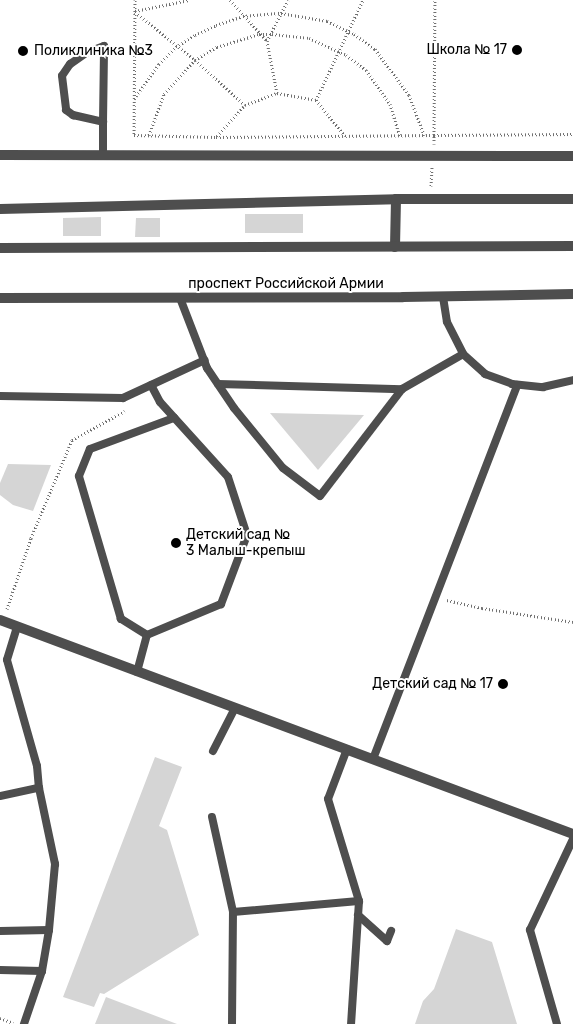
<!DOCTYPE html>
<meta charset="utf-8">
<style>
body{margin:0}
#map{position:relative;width:573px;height:1024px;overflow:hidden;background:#fff;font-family:Rubik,sans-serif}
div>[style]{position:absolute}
.green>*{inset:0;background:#d5d5d5}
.path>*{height:3px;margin-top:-1.5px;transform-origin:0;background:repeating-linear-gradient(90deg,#707070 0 1px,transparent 0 3.5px)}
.service>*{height:8px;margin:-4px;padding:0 4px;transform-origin:4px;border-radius:4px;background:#4e4e4e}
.pedestrian>*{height:10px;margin:-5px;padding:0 5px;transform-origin:5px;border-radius:5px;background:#4e4e4e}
.minor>*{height:10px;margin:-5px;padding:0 5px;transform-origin:5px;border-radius:5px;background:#4e4e4e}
.dots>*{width:14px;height:14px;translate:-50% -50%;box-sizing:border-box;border:2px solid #fff;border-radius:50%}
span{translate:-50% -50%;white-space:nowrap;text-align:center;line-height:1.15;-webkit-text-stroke:4px #fff;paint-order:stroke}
.poi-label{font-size:14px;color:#000}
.right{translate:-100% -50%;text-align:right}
.left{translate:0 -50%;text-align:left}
.street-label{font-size:14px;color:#000}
</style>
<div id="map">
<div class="green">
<div style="clip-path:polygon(245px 214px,303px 214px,303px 233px,245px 233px)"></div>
<div style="clip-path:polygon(101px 217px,101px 236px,63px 236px,63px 218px)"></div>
<div style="clip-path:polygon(136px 218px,160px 218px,160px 237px,135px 237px)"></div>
<div style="clip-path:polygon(270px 413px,364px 415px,318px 470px)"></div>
<div style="clip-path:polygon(8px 464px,51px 465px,33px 511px,13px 505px,0 495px,0 483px)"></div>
<div style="clip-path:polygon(155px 757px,182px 767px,159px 826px,167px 830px,199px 935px,104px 994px,100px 993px,94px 1007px,63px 997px)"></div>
<div style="clip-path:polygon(456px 929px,492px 942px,517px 1024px,415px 1024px,423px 1001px,434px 989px)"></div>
<div style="clip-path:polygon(106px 997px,177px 1024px,95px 1024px)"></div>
</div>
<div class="path">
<div style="left:135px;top:0;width:135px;rotate:90.4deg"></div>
<div style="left:134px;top:135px;width:82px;rotate:1.4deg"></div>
<div style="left:216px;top:137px;width:218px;rotate:-0.5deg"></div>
<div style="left:434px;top:135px;width:135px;rotate:-89.6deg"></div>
<div style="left:230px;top:0;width:55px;rotate:47.9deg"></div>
<div style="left:135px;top:11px;width:55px;rotate:-11.5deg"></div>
<div style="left:135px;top:12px;width:77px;rotate:38.7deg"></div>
<div style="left:195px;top:60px;width:67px;rotate:42deg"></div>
<div style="left:277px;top:93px;width:53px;rotate:-100.9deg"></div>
<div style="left:267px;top:41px;width:46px;rotate:-62.9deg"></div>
<div style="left:134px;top:99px;width:43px;rotate:-54.5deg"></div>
<div style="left:159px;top:64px;width:24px;rotate:-45deg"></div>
<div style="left:176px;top:47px;width:22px;rotate:-32deg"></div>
<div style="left:195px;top:35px;width:23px;rotate:-25deg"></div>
<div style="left:216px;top:25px;width:28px;rotate:-18deg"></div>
<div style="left:243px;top:16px;width:38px;rotate:-5deg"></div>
<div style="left:281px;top:13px;width:47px;rotate:9.9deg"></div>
<div style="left:327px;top:21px;width:30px;rotate:26deg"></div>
<div style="left:354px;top:34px;width:26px;rotate:36deg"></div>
<div style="left:375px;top:49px;width:57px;rotate:53.5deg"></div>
<div style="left:409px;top:95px;width:43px;rotate:69.4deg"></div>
<div style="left:316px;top:100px;width:110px;rotate:-64.8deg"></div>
<div style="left:149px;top:135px;width:44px;rotate:-69.9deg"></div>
<div style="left:164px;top:94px;width:46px;rotate:-47.6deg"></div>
<div style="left:195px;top:60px;width:26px;rotate:-31deg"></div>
<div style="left:217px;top:47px;width:44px;rotate:-17.2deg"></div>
<div style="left:259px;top:34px;width:13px"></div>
<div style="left:272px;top:34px;width:37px;rotate:6deg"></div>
<div style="left:309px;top:38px;width:41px;rotate:24.7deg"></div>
<div style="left:346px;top:55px;width:25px;rotate:37deg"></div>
<div style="left:366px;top:70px;width:42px;rotate:54.8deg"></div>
<div style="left:390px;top:104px;width:34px;rotate:73deg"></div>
<div style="left:217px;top:136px;width:42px;rotate:-47.9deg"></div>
<div style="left:245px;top:105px;width:34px;rotate:-21deg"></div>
<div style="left:277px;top:93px;width:40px;rotate:10deg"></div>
<div style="left:316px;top:100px;width:46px;rotate:51.1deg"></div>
<div style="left:434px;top:144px;width:9px;rotate:-90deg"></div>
<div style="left:434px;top:135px;width:139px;rotate:-0.4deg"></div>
<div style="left:431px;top:186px;width:19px;rotate:-87deg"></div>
<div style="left:447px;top:600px;width:36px;rotate:13deg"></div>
<div style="left:482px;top:608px;width:92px;rotate:8.7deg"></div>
<div style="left:7px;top:609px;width:75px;rotate:-71.3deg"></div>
<div style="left:31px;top:538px;width:106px;rotate:-67.3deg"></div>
<div style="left:72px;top:440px;width:60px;rotate:-28.7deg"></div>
<div style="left:0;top:1018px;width:14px;rotate:21deg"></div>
</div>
<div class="service">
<div style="left:103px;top:155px;width:33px;rotate:-90deg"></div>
<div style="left:103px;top:122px;width:76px;rotate:-89.2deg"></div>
<div style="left:104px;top:46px;width:19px;rotate:159deg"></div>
<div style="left:86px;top:53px;width:19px;rotate:145deg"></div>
<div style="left:70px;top:64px;width:14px;rotate:124deg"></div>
<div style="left:62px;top:76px;width:34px;rotate:83deg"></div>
<div style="left:66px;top:110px;width:9px;rotate:36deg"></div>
<div style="left:73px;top:115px;width:31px;rotate:13deg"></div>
<div style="left:443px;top:297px;width:25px;rotate:81deg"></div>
<div style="left:447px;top:322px;width:36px;rotate:63deg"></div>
<div style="left:463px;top:354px;width:30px;rotate:42deg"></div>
<div style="left:485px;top:374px;width:29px;rotate:20deg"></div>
<div style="left:512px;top:384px;width:31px;rotate:6deg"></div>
<div style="left:543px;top:387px;width:31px;rotate:-13deg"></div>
<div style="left:180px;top:298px;width:75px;rotate:68.9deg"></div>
<div style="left:207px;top:368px;width:48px;rotate:56deg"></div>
<div style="left:234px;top:408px;width:77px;rotate:50.8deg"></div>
<div style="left:283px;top:468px;width:46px;rotate:37.1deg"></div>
<div style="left:320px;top:496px;width:135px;rotate:-52.5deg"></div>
<div style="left:402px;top:389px;width:70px;rotate:-29.8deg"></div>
<div style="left:218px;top:384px;width:184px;rotate:1.6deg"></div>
<div style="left:151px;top:385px;width:19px;rotate:62deg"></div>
<div style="left:160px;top:402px;width:101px;rotate:47.8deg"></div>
<div style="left:228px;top:477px;width:61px;rotate:71.9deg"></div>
<div style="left:247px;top:535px;width:74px;rotate:110.6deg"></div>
<div style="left:221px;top:604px;width:80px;rotate:157.3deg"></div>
<div style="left:147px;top:635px;width:31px;rotate:-148deg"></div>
<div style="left:121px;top:619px;width:149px;rotate:-106.4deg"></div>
<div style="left:79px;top:476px;width:29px;rotate:-68deg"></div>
<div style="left:90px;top:449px;width:90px;rotate:-20.3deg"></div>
<div style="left:0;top:396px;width:123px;rotate:0.9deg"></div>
<div style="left:123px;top:398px;width:90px;rotate:-24.9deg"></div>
<div style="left:17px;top:627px;width:34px;rotate:107deg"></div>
<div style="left:7px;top:660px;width:110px;rotate:74.2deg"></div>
<div style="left:37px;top:766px;width:22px;rotate:85deg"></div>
<div style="left:39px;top:788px;width:78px;rotate:78.1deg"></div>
<div style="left:55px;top:864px;width:66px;rotate:95.2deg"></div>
<div style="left:49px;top:930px;width:42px;rotate:99.7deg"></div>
<div style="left:42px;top:971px;width:56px;rotate:108.8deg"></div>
<div style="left:137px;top:672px;width:38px;rotate:-75deg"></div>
<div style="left:347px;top:749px;width:53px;rotate:110.8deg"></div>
<div style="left:328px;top:799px;width:107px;rotate:73.1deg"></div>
<div style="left:213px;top:751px;width:48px;rotate:-62.9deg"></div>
<div style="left:373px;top:759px;width:401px;rotate:-68.9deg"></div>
<div style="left:0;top:796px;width:40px;rotate:-12deg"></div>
<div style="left:212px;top:817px;width:97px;rotate:77.5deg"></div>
<div style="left:358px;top:915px;width:39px;rotate:42deg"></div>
<div style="left:387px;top:941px;width:11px;rotate:-68deg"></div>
<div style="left:0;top:931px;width:49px;rotate:-1.2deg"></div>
<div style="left:0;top:970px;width:42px;rotate:1.4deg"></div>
<div style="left:232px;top:1024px;width:112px;rotate:-89.5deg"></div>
<div style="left:233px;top:912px;width:126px;rotate:-5deg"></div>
<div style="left:359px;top:901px;width:123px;rotate:93.7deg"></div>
<div style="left:557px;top:1024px;width:98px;rotate:-106deg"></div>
<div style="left:530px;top:930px;width:101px;rotate:-64.7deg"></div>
</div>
<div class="pedestrian">
<div style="left:0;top:209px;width:396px;rotate:-1.4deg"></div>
<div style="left:396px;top:199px;width:177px"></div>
<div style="left:395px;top:247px;width:48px;rotate:-88.8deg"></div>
<div style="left:0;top:248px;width:573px;rotate:-0.2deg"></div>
</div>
<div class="minor">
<div style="left:0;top:155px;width:573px;rotate:0.1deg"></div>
<div style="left:0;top:298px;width:403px;rotate:-0.1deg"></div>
<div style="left:403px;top:297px;width:170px;rotate:-1deg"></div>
<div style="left:0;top:620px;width:612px;rotate:20.48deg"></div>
</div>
<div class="dots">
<div style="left:517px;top:50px;background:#000"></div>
<div style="left:23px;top:51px;background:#000"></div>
<div style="left:176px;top:543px;background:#000"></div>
<div style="left:503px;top:684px;background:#000"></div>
</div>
<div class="poi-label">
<span class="right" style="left:507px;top:50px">Школа № 17</span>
<span class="left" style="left:34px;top:51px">Поликлиника №3</span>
<span class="left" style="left:186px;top:543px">Детский сад №<br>3 Малыш-крепыш</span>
<span class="right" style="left:493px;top:684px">Детский сад № 17</span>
</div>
<div class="street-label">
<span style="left:286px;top:284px">проспект Российской Армии</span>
</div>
</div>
